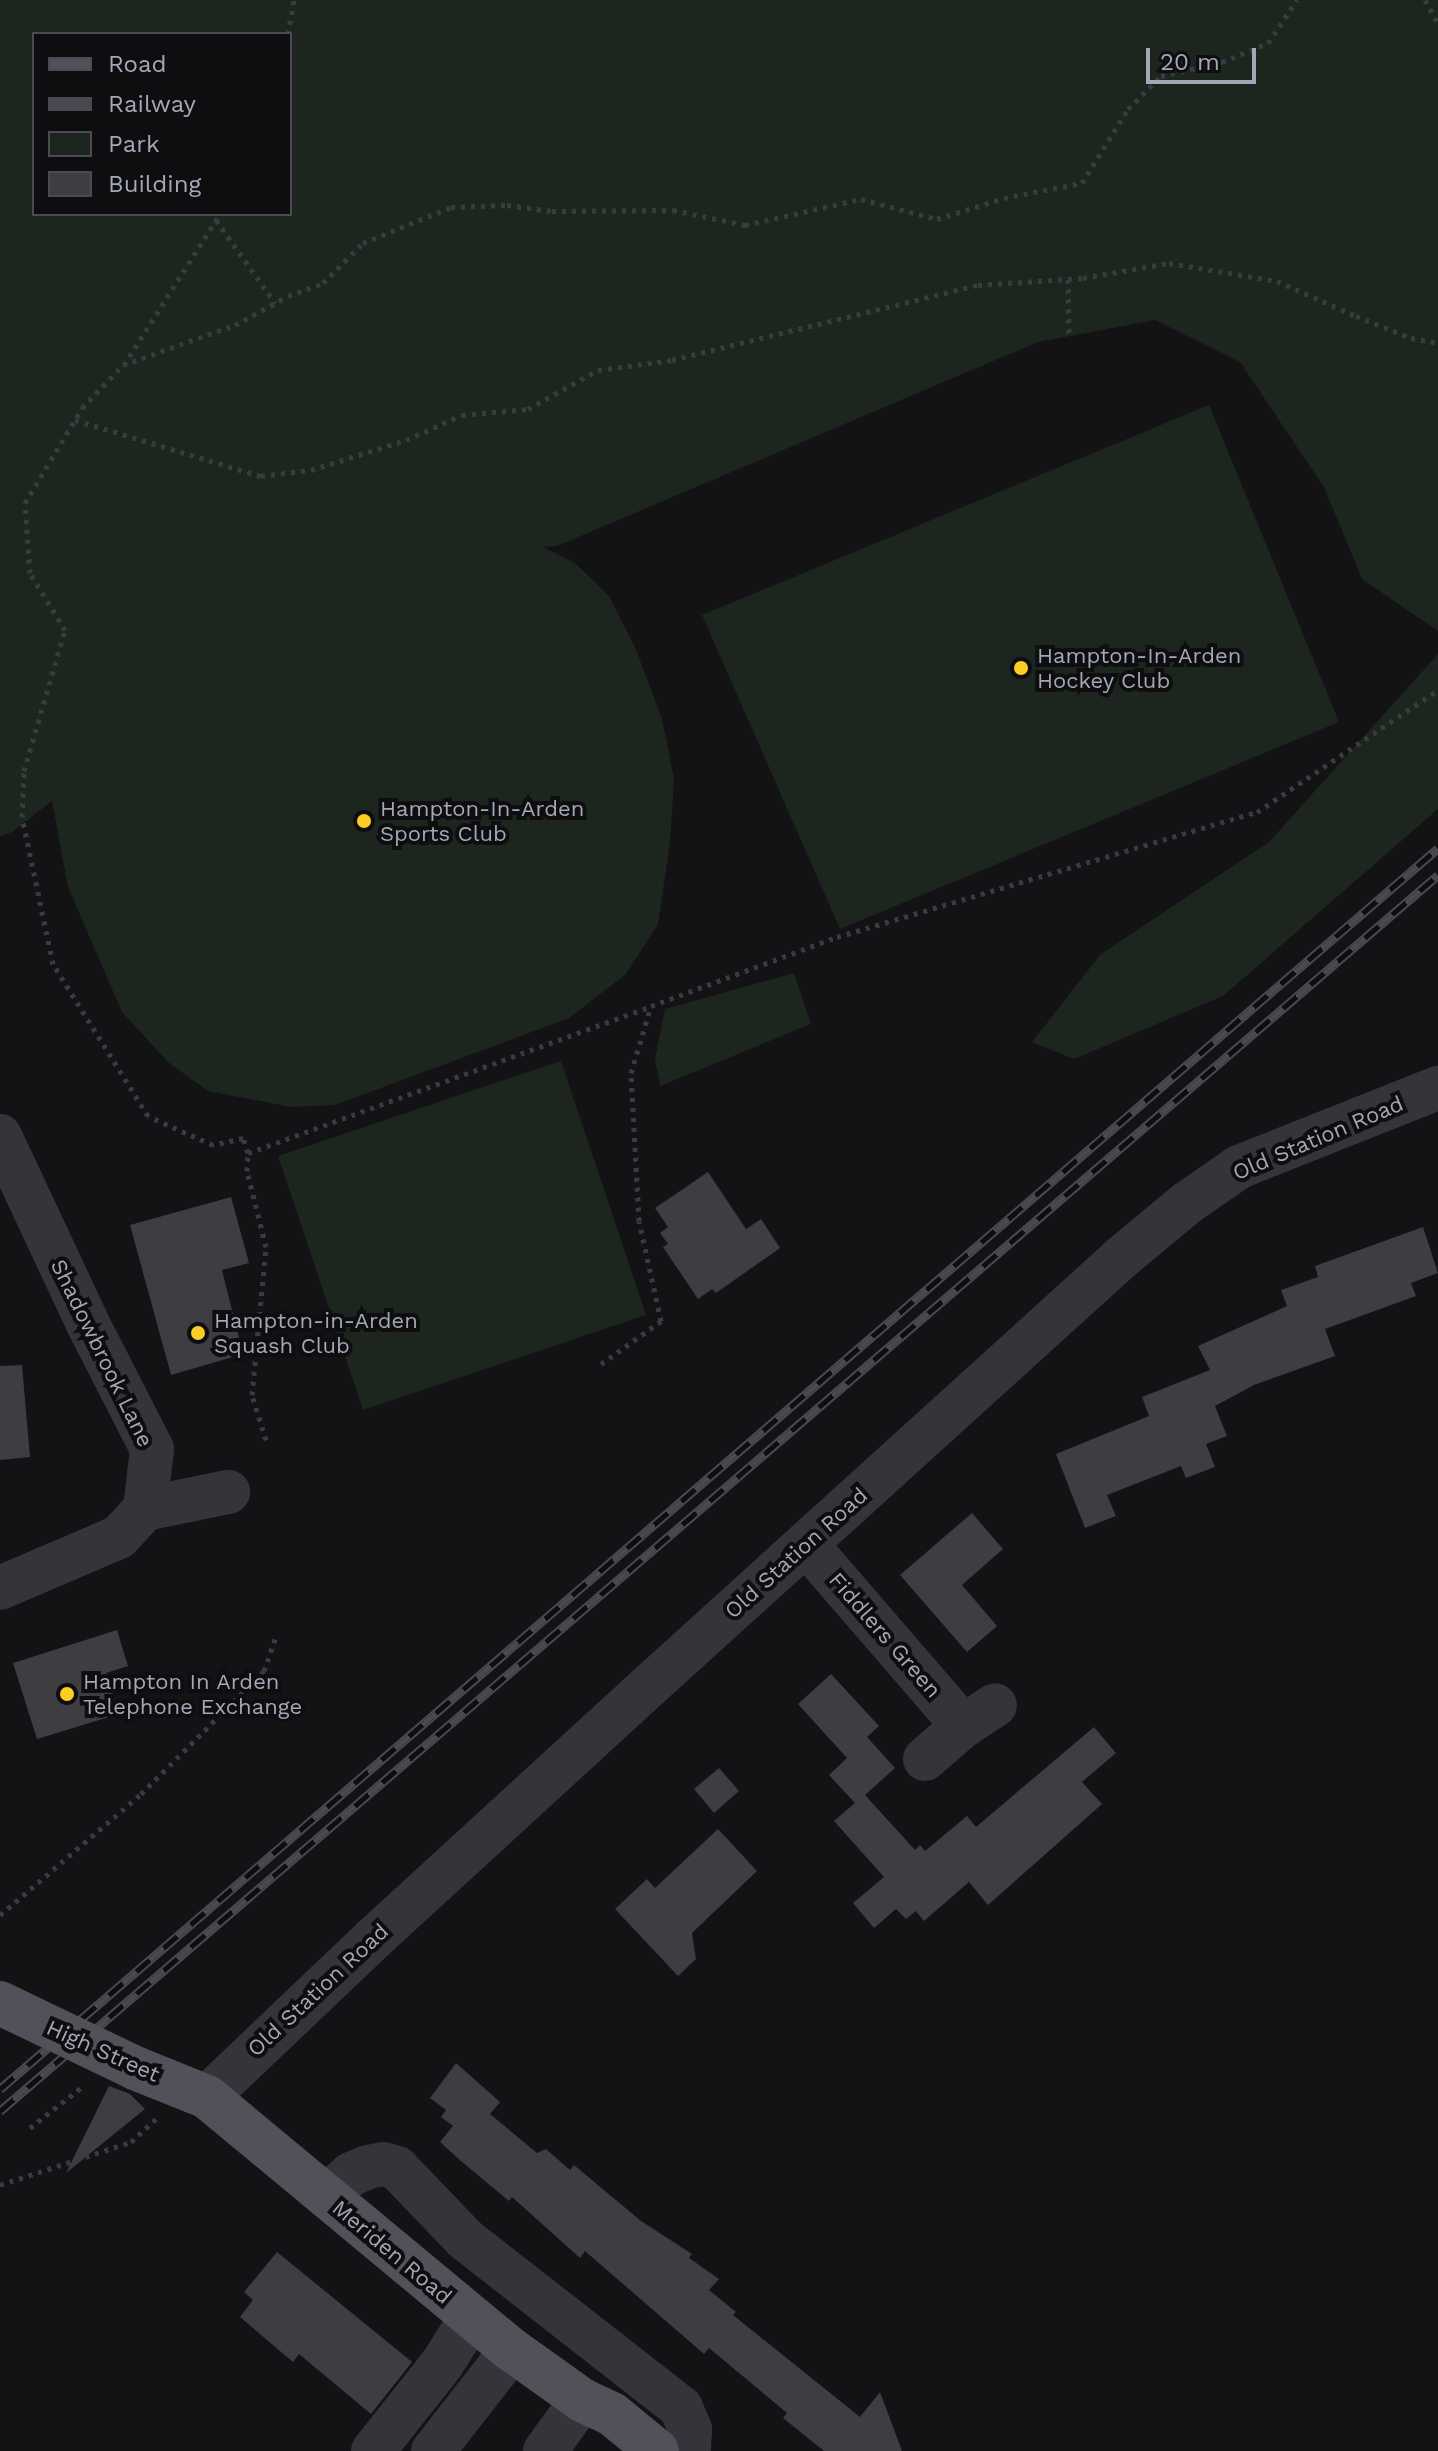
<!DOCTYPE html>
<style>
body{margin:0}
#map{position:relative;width:1438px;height:2451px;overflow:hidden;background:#131315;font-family:"Work Sans",sans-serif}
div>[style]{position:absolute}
.green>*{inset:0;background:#1d251f}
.building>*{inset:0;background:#3d3d42}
.path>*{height:5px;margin-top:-2.5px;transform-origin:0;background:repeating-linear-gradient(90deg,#3a3b41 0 4px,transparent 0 10px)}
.minor>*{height:44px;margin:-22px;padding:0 22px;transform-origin:22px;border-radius:22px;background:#34343a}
.major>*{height:44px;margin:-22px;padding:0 22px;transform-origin:22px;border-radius:22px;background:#505159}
.rail>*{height:9px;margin-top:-4.5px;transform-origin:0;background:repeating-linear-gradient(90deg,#0e0e10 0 18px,#494a51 0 36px);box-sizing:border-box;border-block:2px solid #494a51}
.major-bridge>*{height:44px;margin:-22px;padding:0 22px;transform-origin:22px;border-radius:22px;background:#505159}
.dots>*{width:22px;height:22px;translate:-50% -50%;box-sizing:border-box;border:4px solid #0e0e10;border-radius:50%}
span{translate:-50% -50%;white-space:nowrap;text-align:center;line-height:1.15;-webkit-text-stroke:8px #0e0e10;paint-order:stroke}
.poi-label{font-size:22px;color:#a4a7b6}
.left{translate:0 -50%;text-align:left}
.street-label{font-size:22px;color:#a4a7b6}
.legend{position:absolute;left:32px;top:32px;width:260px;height:184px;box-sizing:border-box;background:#0e0e10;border:2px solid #4a4b52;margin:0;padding:10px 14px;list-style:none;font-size:24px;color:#a4a7b6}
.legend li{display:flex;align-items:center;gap:16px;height:40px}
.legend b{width:40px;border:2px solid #4a4b52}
.scale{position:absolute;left:1146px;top:48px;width:110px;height:36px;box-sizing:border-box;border:4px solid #a4a7b6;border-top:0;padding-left:10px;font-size:24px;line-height:28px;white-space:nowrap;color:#a4a7b6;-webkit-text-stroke:6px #0e0e10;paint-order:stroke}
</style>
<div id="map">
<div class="green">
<div style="clip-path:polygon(evenodd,0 0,1438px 0,1438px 631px,1362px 579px,1324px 487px,1240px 362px,1155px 320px,1038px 342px,557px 546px,543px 547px,575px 563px,609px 596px,635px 647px,662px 719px,674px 778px,670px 842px,658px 924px,626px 974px,569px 1018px,335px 1105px,291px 1107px,208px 1091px,169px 1063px,122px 1012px,68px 887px,52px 801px,12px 832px,0 836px,0 0,34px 34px,290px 34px,290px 214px,34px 214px,34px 34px)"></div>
<div style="clip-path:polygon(1209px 405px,1339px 722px,840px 929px,702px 615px)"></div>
<div style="clip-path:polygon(1438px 654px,1438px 809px,1223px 996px,1074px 1059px,1032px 1042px,1100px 955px,1269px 842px)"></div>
<div style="clip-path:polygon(794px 973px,811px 1024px,660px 1086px,655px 1059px,665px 1009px)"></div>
<div style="clip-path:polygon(561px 1061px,646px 1315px,363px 1410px,278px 1156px)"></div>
</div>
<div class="building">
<div style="clip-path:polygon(708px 1172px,746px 1229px,761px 1219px,780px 1248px,716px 1293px,712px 1289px,698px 1299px,663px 1247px,668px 1244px,660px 1233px,668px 1227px,655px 1208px)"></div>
<div style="clip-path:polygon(231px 1197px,249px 1263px,222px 1270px,243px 1354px,171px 1375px,130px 1225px)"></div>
<div style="clip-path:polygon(1423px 1227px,1438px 1273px,1411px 1283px,1416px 1296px,1325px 1329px,1335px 1356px,1254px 1385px,1215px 1406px,1227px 1436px,1206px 1444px,1215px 1467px,1186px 1478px,1181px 1466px,1107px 1495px,1116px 1516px,1085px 1528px,1056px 1454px,1149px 1416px,1142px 1397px,1210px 1370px,1198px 1346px,1287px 1306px,1281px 1290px,1318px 1277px,1315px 1266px)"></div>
<div style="clip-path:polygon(22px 1365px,30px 1457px,0 1460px,0 1366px)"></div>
<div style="clip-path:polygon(972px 1513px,1003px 1549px,962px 1585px,997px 1626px,967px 1652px,900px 1575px)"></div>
<div style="clip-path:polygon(117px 1630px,128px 1666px,106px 1673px,119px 1714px,37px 1739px,13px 1663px)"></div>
<div style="clip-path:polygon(831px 1674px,879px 1726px,867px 1737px,895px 1768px,865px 1795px,915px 1850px,920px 1845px,925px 1851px,967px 1816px,976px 1827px,1094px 1727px,1116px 1753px,1082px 1782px,1102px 1804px,988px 1905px,969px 1882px,924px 1921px,916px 1911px,906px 1919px,896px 1909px,874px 1928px,853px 1903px,884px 1877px,834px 1821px,855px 1803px,829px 1775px,847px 1758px,798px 1704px)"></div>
<div style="clip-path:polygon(719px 1768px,739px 1791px,714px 1813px,694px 1789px)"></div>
<div style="clip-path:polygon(718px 1829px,757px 1871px,692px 1933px,696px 1959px,678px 1976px,615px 1909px,647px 1879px,655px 1888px)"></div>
<div style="clip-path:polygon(456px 2063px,500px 2102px,490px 2114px,537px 2153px,546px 2149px,570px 2170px,574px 2165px,641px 2221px,692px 2254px,689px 2258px,719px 2279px,709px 2290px,736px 2312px,733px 2315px,860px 2417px,880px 2392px,902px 2451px,824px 2451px,783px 2418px,787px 2413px,709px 2348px,704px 2354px,585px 2251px,580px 2258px,512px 2197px,509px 2201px,462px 2162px,440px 2142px,453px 2126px,441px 2117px,446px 2110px,430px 2098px)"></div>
<div style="clip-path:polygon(109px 2086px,130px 2094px,145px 2109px,66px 2173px)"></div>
<div style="clip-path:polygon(277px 2252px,412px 2362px,371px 2414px,299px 2354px,293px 2362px,240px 2317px,253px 2300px,244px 2292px)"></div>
</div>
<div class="path">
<div style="left:1425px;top:0;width:26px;rotate:61deg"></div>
<div style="left:288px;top:34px;width:35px;rotate:-80deg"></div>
<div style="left:216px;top:220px;width:102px;rotate:54.6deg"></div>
<div style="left:1068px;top:279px;width:57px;rotate:89deg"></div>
<div style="left:124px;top:365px;width:179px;rotate:-57.6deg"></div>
<div style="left:75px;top:420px;width:194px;rotate:16.8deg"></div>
<div style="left:261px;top:476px;width:50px;rotate:-6.8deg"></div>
<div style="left:311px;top:470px;width:100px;rotate:-17.5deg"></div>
<div style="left:406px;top:440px;width:61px;rotate:-24.1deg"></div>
<div style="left:462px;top:415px;width:66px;rotate:-5.2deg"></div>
<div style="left:528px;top:409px;width:80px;rotate:-29.1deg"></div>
<div style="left:598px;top:370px;width:75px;rotate:-7.7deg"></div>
<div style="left:672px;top:360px;width:315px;rotate:-13.8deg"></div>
<div style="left:978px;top:285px;width:105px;rotate:-3.8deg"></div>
<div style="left:1083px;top:278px;width:87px;rotate:-9.9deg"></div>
<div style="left:1169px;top:263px;width:109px;rotate:9.5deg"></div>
<div style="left:1277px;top:281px;width:86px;rotate:23.9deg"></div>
<div style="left:1356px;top:316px;width:59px;rotate:21.8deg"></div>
<div style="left:1411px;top:338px;width:27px;rotate:10deg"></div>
<div style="left:248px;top:1153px;width:16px;rotate:-108deg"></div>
<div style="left:243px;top:1138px;width:31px;rotate:167deg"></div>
<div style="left:213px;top:1145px;width:71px;rotate:-156deg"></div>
<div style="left:148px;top:1116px;width:179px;rotate:-122deg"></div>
<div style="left:53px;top:964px;width:150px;rotate:-101.9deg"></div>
<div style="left:22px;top:817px;width:46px;rotate:-87.5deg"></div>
<div style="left:24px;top:771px;width:147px;rotate:-73.8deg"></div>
<div style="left:65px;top:630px;width:67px;rotate:-121.6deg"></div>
<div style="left:30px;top:573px;width:70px;rotate:-94.1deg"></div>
<div style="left:25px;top:503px;width:111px;rotate:-59deg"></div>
<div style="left:82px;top:408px;width:59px;rotate:-46.4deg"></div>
<div style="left:123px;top:365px;width:119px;rotate:-19.7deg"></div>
<div style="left:235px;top:325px;width:60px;rotate:-28.7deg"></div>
<div style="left:288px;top:296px;width:37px;rotate:-20deg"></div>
<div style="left:323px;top:283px;width:57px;rotate:-45deg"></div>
<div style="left:363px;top:243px;width:95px;rotate:-22.2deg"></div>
<div style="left:451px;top:207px;width:56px;rotate:-2deg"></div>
<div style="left:507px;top:205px;width:45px;rotate:7.6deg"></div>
<div style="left:552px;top:211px;width:121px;rotate:-0.5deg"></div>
<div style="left:673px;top:210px;width:74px;rotate:11.8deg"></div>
<div style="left:745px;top:225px;width:119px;rotate:-12.6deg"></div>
<div style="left:861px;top:199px;width:79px;rotate:14.7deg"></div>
<div style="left:937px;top:219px;width:70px;rotate:-17.4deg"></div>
<div style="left:1004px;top:198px;width:79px;rotate:-10.9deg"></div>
<div style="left:1082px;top:183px;width:87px;rotate:-58.1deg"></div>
<div style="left:1128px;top:109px;width:47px;rotate:-45deg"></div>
<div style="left:1161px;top:76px;width:63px;rotate:-12.9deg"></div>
<div style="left:1222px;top:62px;width:50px;rotate:-22.4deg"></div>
<div style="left:1268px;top:43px;width:52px;rotate:-56deg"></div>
<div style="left:601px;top:1364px;width:74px;rotate:-35.6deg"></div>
<div style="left:661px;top:1321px;width:102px;rotate:-102.4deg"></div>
<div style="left:639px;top:1221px;width:148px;rotate:-93.1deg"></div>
<div style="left:631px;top:1073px;width:70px;rotate:-73.4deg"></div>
<div style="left:651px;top:1006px;width:198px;rotate:-20.4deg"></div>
<div style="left:837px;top:937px;width:438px;rotate:-16.6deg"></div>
<div style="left:1257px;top:812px;width:218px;rotate:-34deg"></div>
<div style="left:266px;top:1440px;width:47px;rotate:-107.3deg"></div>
<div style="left:252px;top:1395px;width:149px;rotate:-84.6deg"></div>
<div style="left:266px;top:1247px;width:78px;rotate:-104deg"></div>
<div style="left:247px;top:1171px;width:18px;rotate:-87deg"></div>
<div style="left:248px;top:1153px;width:428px;rotate:-20deg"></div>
<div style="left:0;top:1915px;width:186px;rotate:-40.6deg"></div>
<div style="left:141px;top:1794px;width:174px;rotate:-45deg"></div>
<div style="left:264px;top:1671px;width:36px;rotate:-71deg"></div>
<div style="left:30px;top:2128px;width:68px;rotate:-38.4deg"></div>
<div style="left:0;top:2185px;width:138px;rotate:-18.2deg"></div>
<div style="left:131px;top:2142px;width:34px;rotate:-43deg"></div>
</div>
<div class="minor">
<div style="left:0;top:1136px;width:205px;rotate:64.9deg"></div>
<div style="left:87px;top:1322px;width:143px;rotate:62.9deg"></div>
<div style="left:152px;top:1449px;width:60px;rotate:96.7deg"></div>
<div style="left:145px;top:1509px;width:38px;rotate:133deg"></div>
<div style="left:119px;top:1537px;width:129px;rotate:156.8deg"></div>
<div style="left:145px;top:1509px;width:85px;rotate:-11.6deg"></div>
<div style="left:806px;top:1544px;width:240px;rotate:49.2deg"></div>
<div style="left:925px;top:1759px;width:50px;rotate:-41deg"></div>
<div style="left:963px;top:1726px;width:38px;rotate:-33deg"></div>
<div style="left:207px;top:2097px;width:232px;rotate:-43.6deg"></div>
<div style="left:375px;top:1937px;width:358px;rotate:-42.5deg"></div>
<div style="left:639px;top:1695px;width:652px;rotate:-42.2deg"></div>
<div style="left:1122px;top:1257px;width:85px;rotate:-39.7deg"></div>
<div style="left:1187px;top:1203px;width:63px;rotate:-34.7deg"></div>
<div style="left:1239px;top:1167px;width:214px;rotate:-21.7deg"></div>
<div style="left:326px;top:2196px;width:33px;rotate:-41deg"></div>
<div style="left:351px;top:2174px;width:18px;rotate:-22deg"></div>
<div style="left:368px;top:2167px;width:15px;rotate:-11deg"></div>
<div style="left:383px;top:2164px;width:15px;rotate:16deg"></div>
<div style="left:397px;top:2168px;width:98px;rotate:46.2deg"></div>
<div style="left:465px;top:2239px;width:274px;rotate:38deg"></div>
<div style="left:681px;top:2408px;width:23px;rotate:67deg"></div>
<div style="left:690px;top:2429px;width:22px;rotate:93deg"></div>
<div style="left:373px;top:2451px;width:111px;rotate:-51.6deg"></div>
<div style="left:442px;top:2364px;width:54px;rotate:-57.8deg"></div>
<div style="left:433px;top:2451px;width:128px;rotate:-52deg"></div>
<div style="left:545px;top:2451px;width:63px;rotate:-54deg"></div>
</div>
<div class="major">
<div style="left:135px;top:2068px;width:78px;rotate:21.9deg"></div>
<div style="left:207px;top:2097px;width:396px;rotate:39.7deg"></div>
<div style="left:512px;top:2350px;width:86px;rotate:35.5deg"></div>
<div style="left:582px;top:2400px;width:33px;rotate:25deg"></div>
<div style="left:612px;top:2414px;width:58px;rotate:39.4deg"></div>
</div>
<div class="rail">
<div style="left:0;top:2089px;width:1899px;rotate:-40.79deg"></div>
<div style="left:0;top:2111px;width:1896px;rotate:-40.68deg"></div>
</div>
<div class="major-bridge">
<div style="left:0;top:2003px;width:150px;rotate:25.7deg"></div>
</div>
<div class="dots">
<div style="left:1021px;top:668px;background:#fccd24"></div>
<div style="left:364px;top:821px;background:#fccd24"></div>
<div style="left:198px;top:1333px;background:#fccd24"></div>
<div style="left:67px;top:1694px;background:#fccd24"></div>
</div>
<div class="poi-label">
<span class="left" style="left:1037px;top:668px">Hampton-In-Arden<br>Hockey Club</span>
<span class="left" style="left:380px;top:821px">Hampton-In-Arden<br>Sports Club</span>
<span class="left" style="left:214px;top:1333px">Hampton-in-Arden<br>Squash Club</span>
<span class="left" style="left:83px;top:1694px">Hampton In Arden<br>Telephone Exchange</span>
</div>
<div class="street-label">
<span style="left:1318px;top:1138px;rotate:-23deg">Old Station Road</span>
<span style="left:102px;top:1353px;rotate:64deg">Shadowbrook Lane</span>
<span style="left:796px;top:1553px;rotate:-42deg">Old Station Road</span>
<span style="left:885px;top:1635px;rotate:49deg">Fiddlers Green</span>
<span style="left:318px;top:1990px;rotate:-43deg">Old Station Road</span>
<span style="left:103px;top:2051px;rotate:24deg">High Street</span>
<span style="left:392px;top:2252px;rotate:40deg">Meriden Road</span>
</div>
<ul class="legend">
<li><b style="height:10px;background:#505159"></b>Road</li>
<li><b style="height:10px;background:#494a51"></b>Railway</li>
<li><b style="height:22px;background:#1d251f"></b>Park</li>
<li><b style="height:22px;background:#3d3d42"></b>Building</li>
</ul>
<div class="scale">20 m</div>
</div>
